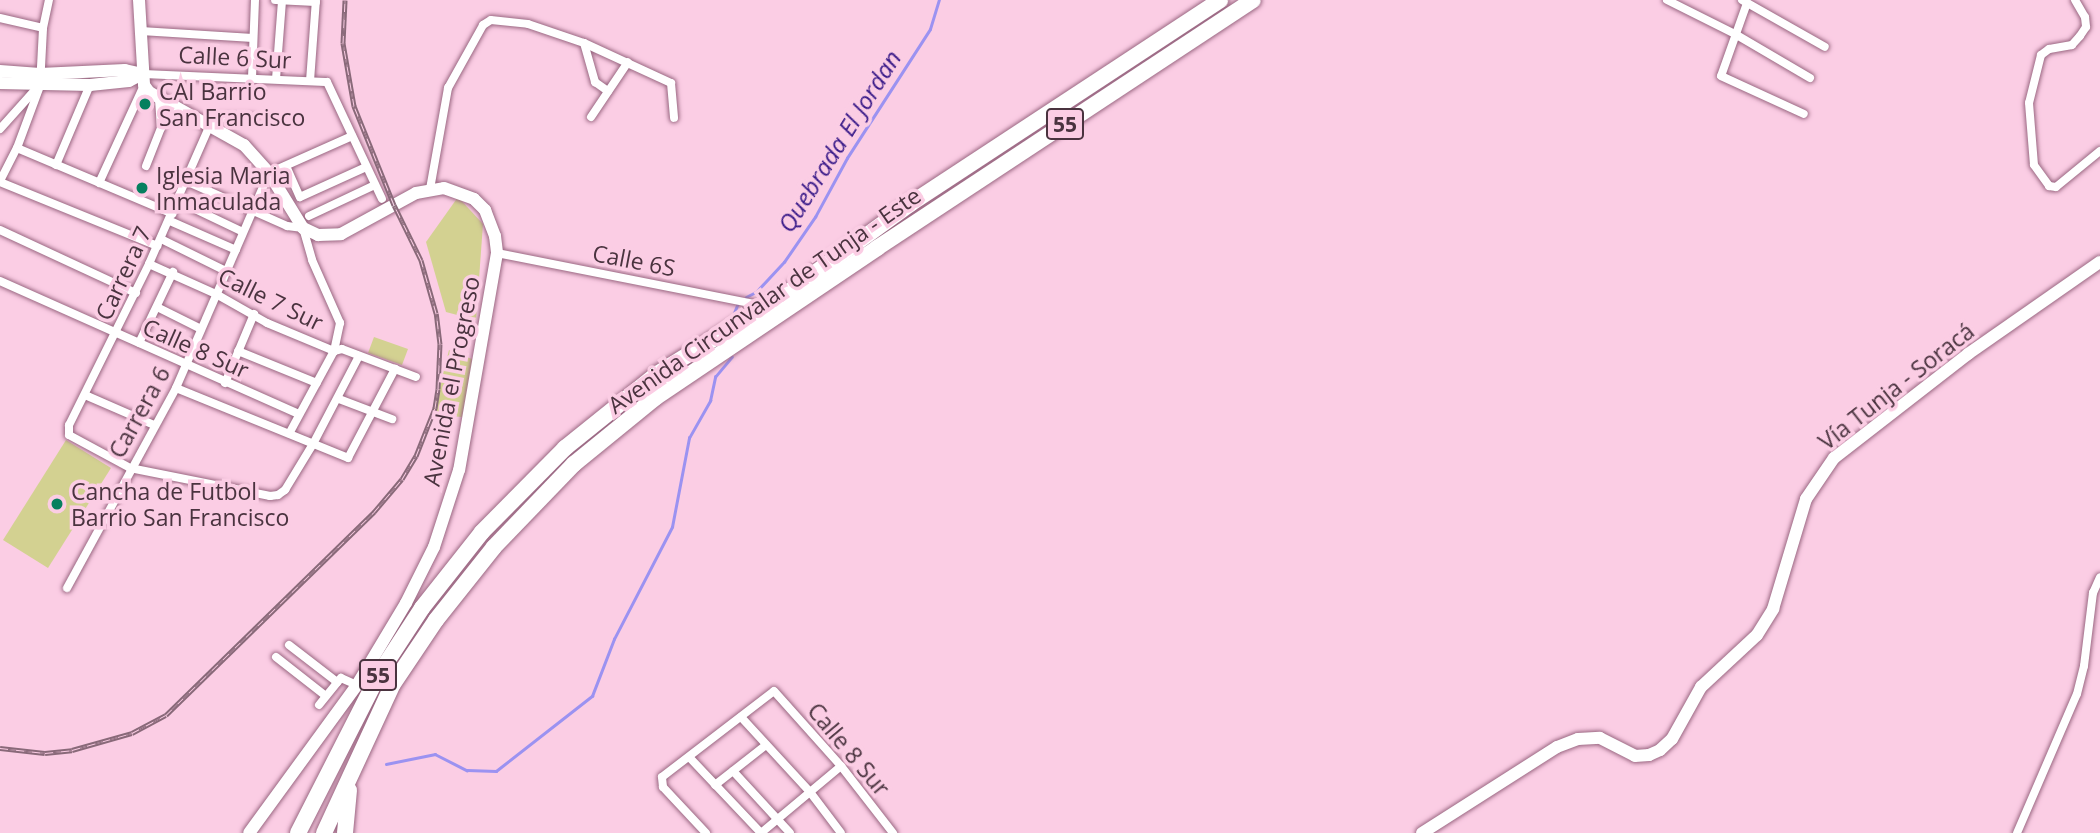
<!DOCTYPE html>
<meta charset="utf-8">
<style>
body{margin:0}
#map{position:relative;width:2100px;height:833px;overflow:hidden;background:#fbcde4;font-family:"Open Sans",sans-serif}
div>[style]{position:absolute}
.green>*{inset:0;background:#d3d191}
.stream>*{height:2.5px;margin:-1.25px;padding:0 1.25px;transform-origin:1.25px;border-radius:1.25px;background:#9b92f1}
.roads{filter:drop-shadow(0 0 2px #9a6782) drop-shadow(0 0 2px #9a6782)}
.street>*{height:8px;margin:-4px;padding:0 4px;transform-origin:4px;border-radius:4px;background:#fff}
.secondary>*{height:12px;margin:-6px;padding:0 6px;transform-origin:6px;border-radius:6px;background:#fff}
.highway>*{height:16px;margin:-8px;padding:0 8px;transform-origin:8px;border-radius:8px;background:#fff}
.rail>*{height:5px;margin-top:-2.5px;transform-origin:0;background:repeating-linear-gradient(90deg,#fbcde4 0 8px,#896979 0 16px);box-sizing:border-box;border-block:2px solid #896979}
.dots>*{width:19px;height:19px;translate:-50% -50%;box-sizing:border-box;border:4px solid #fbcde4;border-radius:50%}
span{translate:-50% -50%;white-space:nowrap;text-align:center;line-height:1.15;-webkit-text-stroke:7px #fbcde4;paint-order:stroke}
.shield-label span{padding:2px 5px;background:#fbcde4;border:2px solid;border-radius:5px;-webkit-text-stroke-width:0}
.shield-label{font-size:21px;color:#4a333f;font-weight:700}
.street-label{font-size:23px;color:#4a333f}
.poi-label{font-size:23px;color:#4a333f}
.left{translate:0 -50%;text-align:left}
.water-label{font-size:24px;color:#3a1b89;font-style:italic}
</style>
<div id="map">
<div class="green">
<div style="clip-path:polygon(458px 197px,483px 224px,476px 320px,446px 312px,426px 242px)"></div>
<div style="clip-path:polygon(374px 337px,408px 349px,402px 365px,368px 353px)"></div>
<div style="clip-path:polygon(449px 350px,472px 359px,462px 417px,433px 415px)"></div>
<div style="clip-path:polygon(66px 440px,111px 468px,48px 568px,3px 540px)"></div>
</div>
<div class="stream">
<div style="left:746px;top:297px;width:11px;rotate:-27deg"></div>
<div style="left:756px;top:292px;width:41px;rotate:-47deg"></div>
<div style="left:784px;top:262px;width:55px;rotate:-55.4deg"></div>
<div style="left:815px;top:217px;width:67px;rotate:-61.5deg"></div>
<div style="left:847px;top:158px;width:153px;rotate:-57.2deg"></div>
<div style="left:930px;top:29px;width:30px;rotate:-73deg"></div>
<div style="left:734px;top:313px;width:11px;rotate:-68deg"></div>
<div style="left:386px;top:764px;width:50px;rotate:-11.5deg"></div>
<div style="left:435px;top:754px;width:36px;rotate:27deg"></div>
<div style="left:467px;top:770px;width:29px;rotate:2deg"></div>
<div style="left:496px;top:771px;width:122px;rotate:-38deg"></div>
<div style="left:592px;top:696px;width:61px;rotate:-68.9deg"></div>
<div style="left:614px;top:639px;width:126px;rotate:-62.6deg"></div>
<div style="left:672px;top:527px;width:91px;rotate:-79.2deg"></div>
<div style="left:689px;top:438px;width:43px;rotate:-60.4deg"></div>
<div style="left:710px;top:401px;width:25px;rotate:-78deg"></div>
<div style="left:715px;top:377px;width:26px;rotate:-50deg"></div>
</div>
<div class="roads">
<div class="street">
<div style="left:275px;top:0;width:41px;rotate:2.8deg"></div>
<div style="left:1667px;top:0;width:76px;rotate:26.6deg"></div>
<div style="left:1735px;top:34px;width:87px;rotate:30.4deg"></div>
<div style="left:1742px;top:0;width:95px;rotate:29.5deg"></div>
<div style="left:2075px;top:0;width:20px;rotate:60deg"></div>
<div style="left:2085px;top:17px;width:10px;rotate:84deg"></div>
<div style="left:2086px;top:27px;width:11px;rotate:124deg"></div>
<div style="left:2080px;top:36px;width:12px;rotate:132deg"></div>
<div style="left:2072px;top:45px;width:23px;rotate:170deg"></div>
<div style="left:2049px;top:49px;width:10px;rotate:143deg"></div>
<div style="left:2041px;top:55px;width:49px;rotate:104deg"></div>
<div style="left:2029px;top:103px;width:62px;rotate:85.4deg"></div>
<div style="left:2034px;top:165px;width:26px;rotate:54deg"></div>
<div style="left:2049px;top:186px;width:7px;rotate:8deg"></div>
<div style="left:2056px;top:187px;width:57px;rotate:-39.3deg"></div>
<div style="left:1747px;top:3px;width:77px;rotate:109.6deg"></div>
<div style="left:1721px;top:76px;width:91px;rotate:24.6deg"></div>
<div style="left:0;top:18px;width:44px;rotate:13.1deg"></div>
<div style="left:141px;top:31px;width:112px;rotate:3.6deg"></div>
<div style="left:584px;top:43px;width:96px;rotate:24.7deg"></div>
<div style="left:671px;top:83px;width:35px;rotate:85deg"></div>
<div style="left:142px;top:74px;width:185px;rotate:2.5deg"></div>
<div style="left:327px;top:82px;width:129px;rotate:64.8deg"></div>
<div style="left:252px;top:78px;width:78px;rotate:-87.8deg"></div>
<div style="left:276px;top:79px;width:78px;rotate:-85.6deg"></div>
<div style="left:310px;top:81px;width:81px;rotate:-85.8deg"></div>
<div style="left:591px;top:117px;width:66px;rotate:-56.1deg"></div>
<div style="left:253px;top:118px;width:40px;rotate:180deg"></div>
<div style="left:213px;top:118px;width:159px;rotate:113.7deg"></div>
<div style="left:149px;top:264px;width:180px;rotate:116.4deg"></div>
<div style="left:69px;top:425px;width:10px;rotate:90deg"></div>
<div style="left:69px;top:435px;width:69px;rotate:28.4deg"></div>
<div style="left:130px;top:468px;width:143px;rotate:11.3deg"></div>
<div style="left:270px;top:496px;width:8px;rotate:-7deg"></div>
<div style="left:278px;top:495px;width:9px;rotate:-36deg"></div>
<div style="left:285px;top:490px;width:54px;rotate:-58.7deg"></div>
<div style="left:313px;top:444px;width:99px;rotate:-62.4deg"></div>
<div style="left:0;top:129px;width:52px;rotate:-48.1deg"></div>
<div style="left:17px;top:148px;width:169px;rotate:22.9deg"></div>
<div style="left:56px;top:165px;width:87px;rotate:-67deg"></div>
<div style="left:146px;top:166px;width:41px;rotate:-68.5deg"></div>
<div style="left:161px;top:128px;width:30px;rotate:-94deg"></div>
<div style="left:286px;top:166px;width:34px;rotate:66deg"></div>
<div style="left:300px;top:197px;width:72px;rotate:-24.4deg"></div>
<div style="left:0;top:181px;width:37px;rotate:-63deg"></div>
<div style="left:17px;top:148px;width:66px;rotate:-69.6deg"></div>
<div style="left:40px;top:86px;width:58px;rotate:-87deg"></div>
<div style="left:43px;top:28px;width:29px;rotate:-78deg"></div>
<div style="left:186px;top:181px;width:111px;rotate:24deg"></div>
<div style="left:287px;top:226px;width:16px;rotate:7deg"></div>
<div style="left:303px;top:228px;width:33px;rotate:74deg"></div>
<div style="left:312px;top:260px;width:69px;rotate:66deg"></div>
<div style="left:340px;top:323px;width:29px;rotate:102deg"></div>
<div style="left:334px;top:351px;width:94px;rotate:118.5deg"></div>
<div style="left:0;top:182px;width:170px;rotate:22.1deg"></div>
<div style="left:99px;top:183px;width:108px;rotate:-65.3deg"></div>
<div style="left:430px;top:189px;width:103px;rotate:-79.9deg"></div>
<div style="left:448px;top:88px;width:72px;rotate:-60.9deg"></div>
<div style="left:483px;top:25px;width:9px;rotate:-32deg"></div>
<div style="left:491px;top:20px;width:37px;rotate:6deg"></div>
<div style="left:528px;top:24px;width:59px;rotate:18.7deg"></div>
<div style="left:584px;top:43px;width:41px;rotate:74.2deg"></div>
<div style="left:595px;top:82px;width:16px;rotate:35deg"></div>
<div style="left:178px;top:201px;width:72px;rotate:25.5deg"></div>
<div style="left:309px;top:216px;width:73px;rotate:-25.2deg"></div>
<div style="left:170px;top:221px;width:72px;rotate:23.7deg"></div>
<div style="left:0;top:230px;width:150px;rotate:24.9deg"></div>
<div style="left:161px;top:239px;width:72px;rotate:26.2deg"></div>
<div style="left:497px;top:253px;width:272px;rotate:11.2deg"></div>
<div style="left:149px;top:264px;width:73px;rotate:24.1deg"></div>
<div style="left:216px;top:294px;width:59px;rotate:29.6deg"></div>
<div style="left:267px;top:323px;width:73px;rotate:22.7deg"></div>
<div style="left:334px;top:351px;width:8px;rotate:-14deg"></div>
<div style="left:342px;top:349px;width:79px;rotate:20.7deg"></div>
<div style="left:0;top:281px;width:327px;rotate:24deg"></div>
<div style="left:157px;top:307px;width:49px;rotate:26.6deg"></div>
<div style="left:139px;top:343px;width:79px;rotate:-64.4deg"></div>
<div style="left:238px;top:351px;width:85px;rotate:22.1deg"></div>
<div style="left:225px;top:383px;width:75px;rotate:-67.2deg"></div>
<div style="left:176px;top:388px;width:186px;rotate:22.1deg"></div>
<div style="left:348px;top:458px;width:101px;rotate:-62.2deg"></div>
<div style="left:85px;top:395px;width:75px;rotate:23.5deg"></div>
<div style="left:339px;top:399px;width:57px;rotate:20.7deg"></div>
<div style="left:67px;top:588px;width:228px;rotate:-61.4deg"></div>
<div style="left:176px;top:388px;width:234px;rotate:-66.6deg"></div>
<div style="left:269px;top:173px;width:91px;rotate:-24deg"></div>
<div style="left:289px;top:645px;width:61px;rotate:37.6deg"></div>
<div style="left:276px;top:657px;width:63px;rotate:38deg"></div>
<div style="left:319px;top:705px;width:35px;rotate:-51deg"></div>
<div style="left:341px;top:678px;width:17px;rotate:24deg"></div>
<div style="left:741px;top:717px;width:102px;rotate:47.4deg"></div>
<div style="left:810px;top:792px;width:51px;rotate:52.9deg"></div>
<div style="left:690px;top:758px;width:103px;rotate:46.6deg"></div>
<div style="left:733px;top:771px;width:84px;rotate:47.4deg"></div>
<div style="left:715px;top:785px;width:65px;rotate:-38.1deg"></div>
<div style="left:706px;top:833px;width:63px;rotate:-133.1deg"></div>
<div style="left:663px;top:787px;width:10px;rotate:-96deg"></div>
<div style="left:662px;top:777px;width:141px;rotate:-37.5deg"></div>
<div style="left:774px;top:691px;width:101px;rotate:48.2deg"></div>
<div style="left:841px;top:766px;width:85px;rotate:52.2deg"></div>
<div style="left:761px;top:833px;width:104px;rotate:-39.9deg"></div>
<div style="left:2017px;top:833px;width:151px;rotate:-66.7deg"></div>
<div style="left:2077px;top:694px;width:29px;rotate:-76deg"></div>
<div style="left:2084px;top:666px;width:74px;rotate:-83deg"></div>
<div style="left:2093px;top:593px;width:17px;rotate:-66deg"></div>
</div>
<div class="secondary">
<div style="left:139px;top:0;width:85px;rotate:86.6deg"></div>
<div style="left:144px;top:85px;width:9px;rotate:54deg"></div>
<div style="left:149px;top:92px;width:109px;rotate:29.2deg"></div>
<div style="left:244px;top:145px;width:38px;rotate:48deg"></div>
<div style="left:269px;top:173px;width:65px;rotate:58.3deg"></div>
<div style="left:303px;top:228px;width:17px;rotate:25deg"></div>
<div style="left:318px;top:235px;width:23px;rotate:-2deg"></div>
<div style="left:341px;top:234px;width:85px;rotate:-28.7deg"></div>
<div style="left:416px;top:193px;width:28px;rotate:-10deg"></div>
<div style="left:444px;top:188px;width:32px;rotate:20deg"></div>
<div style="left:474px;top:199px;width:16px;rotate:45deg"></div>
<div style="left:485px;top:210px;width:28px;rotate:69deg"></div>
<div style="left:495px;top:236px;width:17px;rotate:83deg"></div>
<div style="left:497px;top:253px;width:220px;rotate:99.9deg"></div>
<div style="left:459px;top:470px;width:81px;rotate:108deg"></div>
<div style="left:434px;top:547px;width:63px;rotate:116.6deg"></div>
<div style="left:406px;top:603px;width:96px;rotate:120.9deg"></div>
<div style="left:357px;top:685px;width:183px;rotate:126.1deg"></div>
<div style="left:0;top:71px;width:40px;rotate:4.3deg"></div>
<div style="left:40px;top:74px;width:85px;rotate:-2.7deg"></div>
<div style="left:125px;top:70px;width:17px;rotate:13deg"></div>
<div style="left:0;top:83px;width:90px;rotate:1.3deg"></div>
<div style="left:90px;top:85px;width:39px;rotate:-6deg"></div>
<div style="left:129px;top:81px;width:15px;rotate:-28deg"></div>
<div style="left:1422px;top:833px;width:160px;rotate:-32.5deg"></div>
<div style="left:1557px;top:747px;width:22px;rotate:-21deg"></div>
<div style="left:1578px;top:739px;width:22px;rotate:-3deg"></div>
<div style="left:1600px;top:738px;width:39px;rotate:27deg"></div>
<div style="left:1635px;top:756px;width:14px;rotate:-4deg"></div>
<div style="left:1649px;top:755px;width:12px;rotate:-24deg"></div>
<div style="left:1660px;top:750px;width:16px;rotate:-43deg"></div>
<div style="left:1672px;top:739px;width:60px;rotate:-60.9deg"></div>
<div style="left:1701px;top:687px;width:76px;rotate:-42.9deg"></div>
<div style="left:1757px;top:635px;width:31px;rotate:-58deg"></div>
<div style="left:1773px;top:609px;width:115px;rotate:-73.3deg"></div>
<div style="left:1806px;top:499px;width:50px;rotate:-55.7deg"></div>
<div style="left:1834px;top:458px;width:170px;rotate:-37.8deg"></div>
<div style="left:1968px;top:354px;width:161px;rotate:-34.9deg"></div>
</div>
<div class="highway">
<div style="left:298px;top:833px;width:178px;rotate:-63deg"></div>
<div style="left:379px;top:674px;width:79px;rotate:-56.9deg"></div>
<div style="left:422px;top:608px;width:97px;rotate:-51.7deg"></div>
<div style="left:482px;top:532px;width:118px;rotate:-45.3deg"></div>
<div style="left:565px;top:448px;width:118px;rotate:-38.8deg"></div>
<div style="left:657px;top:374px;width:153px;rotate:-31.9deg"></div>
<div style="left:787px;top:293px;width:152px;rotate:-35.9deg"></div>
<div style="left:910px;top:204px;width:371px;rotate:-33.3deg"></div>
<div style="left:324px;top:833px;width:164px;rotate:-65.2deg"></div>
<div style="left:393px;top:684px;width:77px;rotate:-56.1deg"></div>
<div style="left:436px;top:620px;width:93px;rotate:-51.5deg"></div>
<div style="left:494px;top:547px;width:115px;rotate:-46.1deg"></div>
<div style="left:574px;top:464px;width:104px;rotate:-39.2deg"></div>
<div style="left:655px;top:398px;width:268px;rotate:-34deg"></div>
<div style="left:877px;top:248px;width:450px;rotate:-33.4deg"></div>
<div style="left:345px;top:833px;width:43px;rotate:-84.7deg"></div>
</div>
</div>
<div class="rail">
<div style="left:0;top:748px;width:45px;rotate:6.3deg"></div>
<div style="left:45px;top:753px;width:27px;rotate:-6deg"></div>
<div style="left:72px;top:750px;width:62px;rotate:-15.8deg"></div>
<div style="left:132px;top:733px;width:38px;rotate:-28deg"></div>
<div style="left:166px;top:715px;width:291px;rotate:-44.3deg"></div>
<div style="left:374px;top:512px;width:43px;rotate:-49.7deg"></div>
<div style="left:402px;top:479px;width:27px;rotate:-59deg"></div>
<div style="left:416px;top:456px;width:52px;rotate:-68.4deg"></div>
<div style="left:435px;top:408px;width:19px;rotate:-81deg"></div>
<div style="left:438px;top:389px;width:45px;rotate:-87.5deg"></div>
<div style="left:440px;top:344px;width:31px;rotate:-97deg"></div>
<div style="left:436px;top:313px;width:55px;rotate:-105.8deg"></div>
<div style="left:421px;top:260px;width:61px;rotate:-116.1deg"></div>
<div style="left:394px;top:205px;width:107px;rotate:-112deg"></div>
<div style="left:354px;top:106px;width:64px;rotate:-99.9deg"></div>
<div style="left:343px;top:43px;width:43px;rotate:-87.3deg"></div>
</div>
<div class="dots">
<div style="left:145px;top:104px;background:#06805f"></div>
<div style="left:142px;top:188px;background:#06805f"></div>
<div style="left:57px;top:504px;background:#06805f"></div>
</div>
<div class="shield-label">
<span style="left:1065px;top:124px">55</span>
<span style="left:378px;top:675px">55</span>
</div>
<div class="street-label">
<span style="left:235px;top:57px;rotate:3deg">Calle 6 Sur</span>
<span style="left:634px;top:260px;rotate:11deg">Calle 6S</span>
<span style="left:123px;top:273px;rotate:-65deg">Carrera 7</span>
<span style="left:271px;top:299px;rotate:26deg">Calle 7 Sur</span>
<span style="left:764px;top:300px;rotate:-35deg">Avenida Circunvalar de Tunja - Este</span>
<span style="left:196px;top:348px;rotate:24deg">Calle 8 Sur</span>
<span style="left:451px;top:381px;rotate:-79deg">Avenida el Progreso</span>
<span style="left:1896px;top:386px;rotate:-38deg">Vía Tunja - Soracá</span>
<span style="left:139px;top:412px;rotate:-61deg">Carrera 6</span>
<span style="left:849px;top:749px;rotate:50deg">Calle 8 Sur</span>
</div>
<div class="poi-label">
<span class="left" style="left:159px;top:104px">CAI Barrio<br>San Francisco</span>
<span class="left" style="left:156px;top:188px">Iglesia Maria<br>Inmaculada</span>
<span class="left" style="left:71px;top:504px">Cancha de Futbol<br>Barrio San Francisco</span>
</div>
<div class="water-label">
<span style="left:839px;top:141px;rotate:-58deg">Quebrada El Jordan</span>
</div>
</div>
